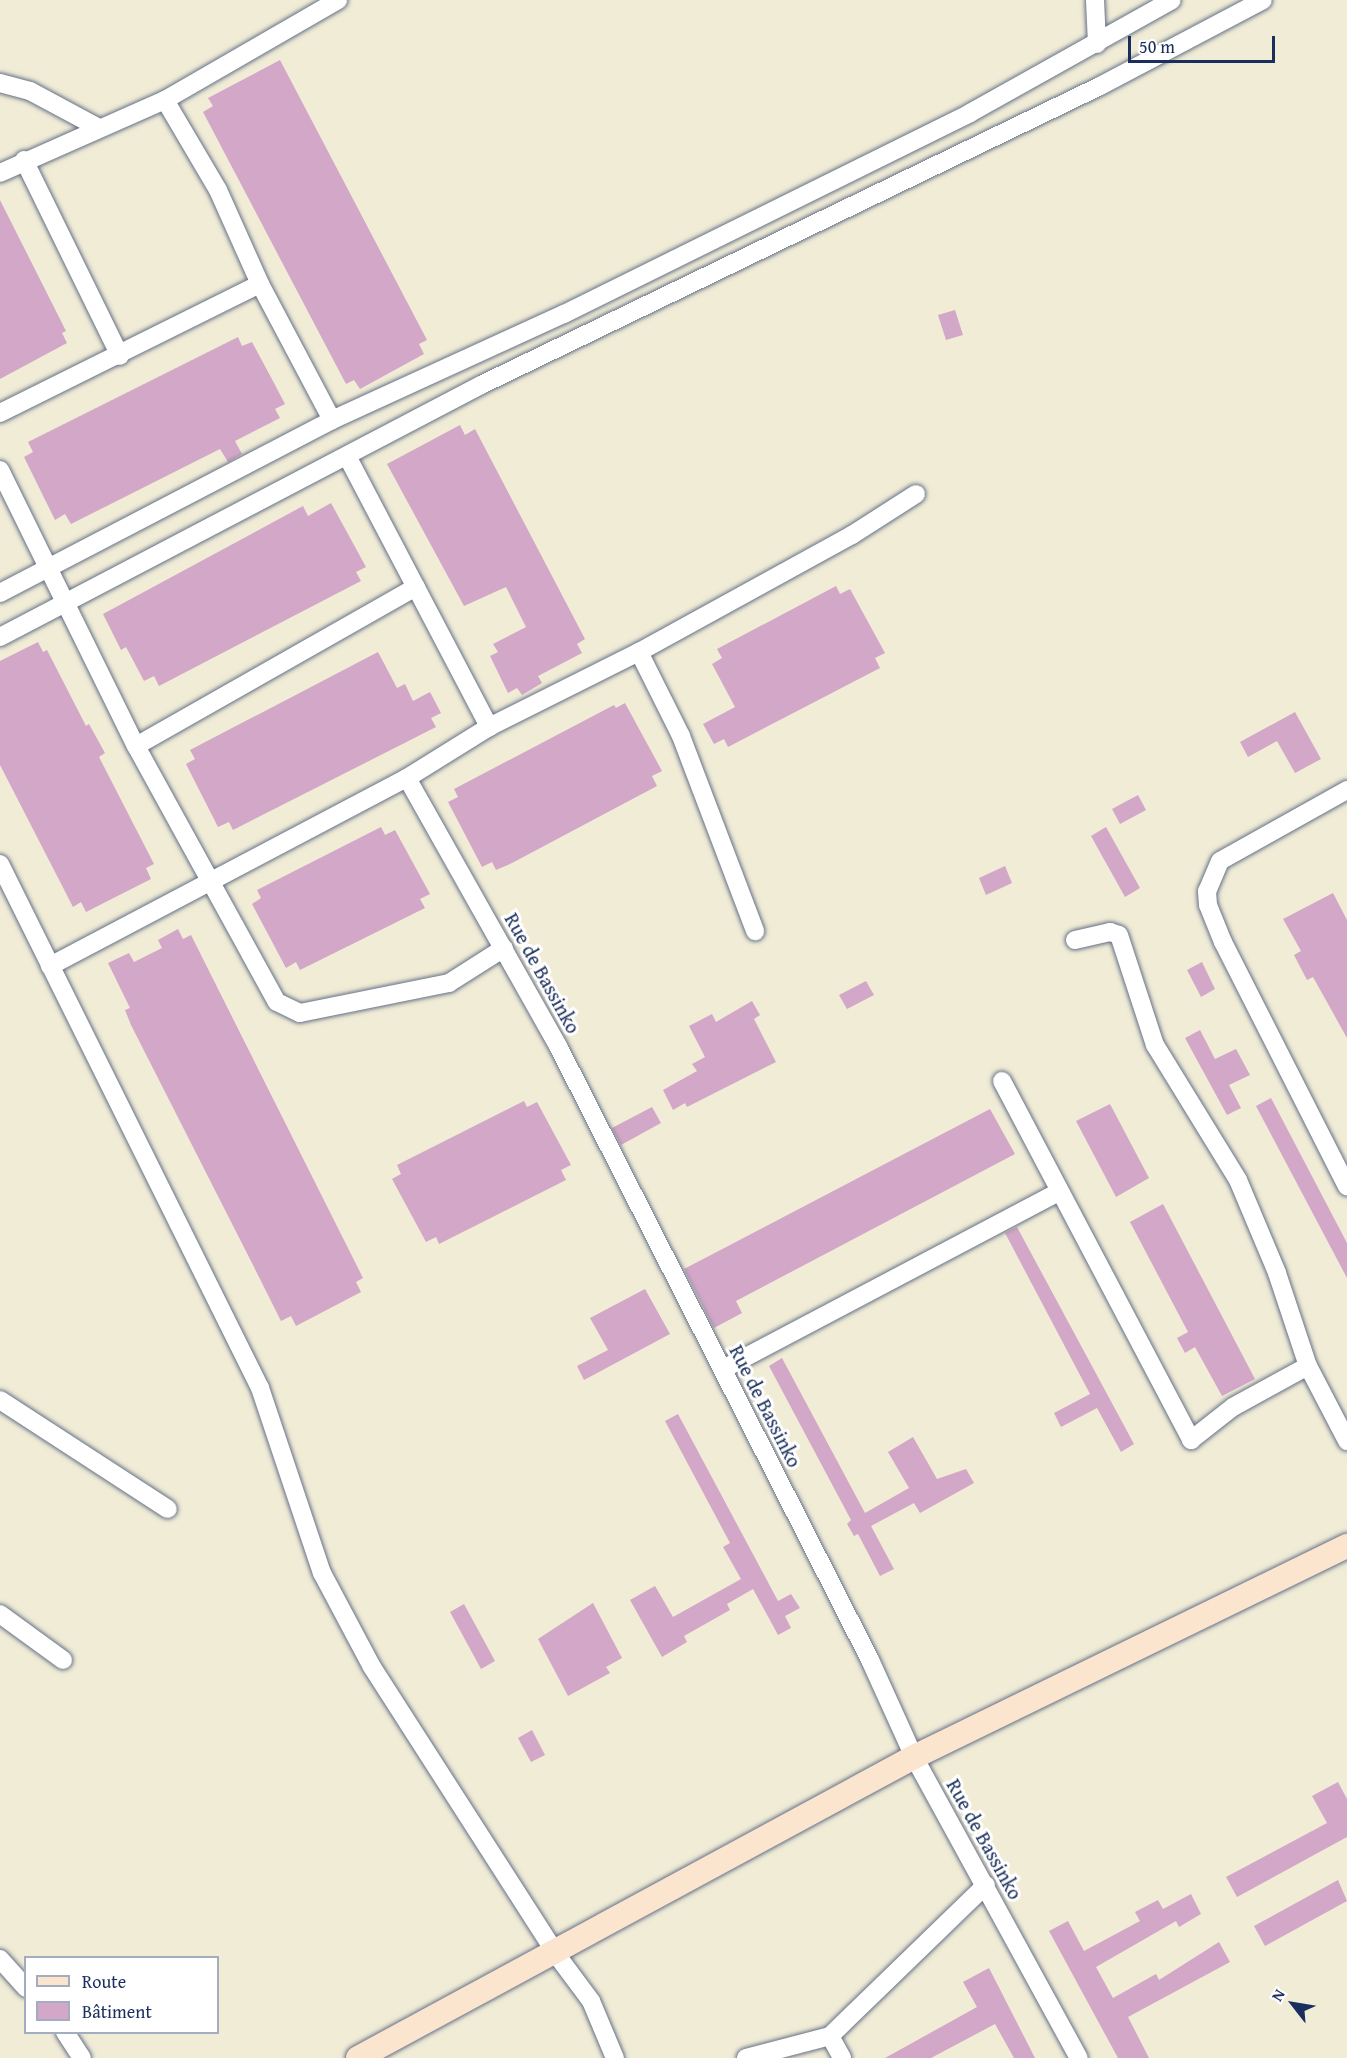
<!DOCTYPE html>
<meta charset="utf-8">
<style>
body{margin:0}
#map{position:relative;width:1347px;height:2058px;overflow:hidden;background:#f0ecd6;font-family:"Gentium Book Plus",serif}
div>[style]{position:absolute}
.building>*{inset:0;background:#d3a7c8}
.roads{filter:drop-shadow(0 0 2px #667188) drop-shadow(0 0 2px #667188)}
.street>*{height:18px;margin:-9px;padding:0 9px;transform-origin:9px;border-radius:9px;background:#fff}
.secondary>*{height:24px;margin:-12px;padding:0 12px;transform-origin:12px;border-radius:12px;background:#fce5cf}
span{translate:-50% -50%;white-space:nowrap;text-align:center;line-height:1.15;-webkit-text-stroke:6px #fff;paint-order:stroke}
.street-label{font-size:20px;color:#1b2f5e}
.legend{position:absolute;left:24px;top:1956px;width:195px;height:78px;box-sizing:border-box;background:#fff;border:2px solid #a4acbf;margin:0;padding:8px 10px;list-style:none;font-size:18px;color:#1b2f5e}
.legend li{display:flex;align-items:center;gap:12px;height:30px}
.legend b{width:30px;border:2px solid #a4acbf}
.north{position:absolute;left:1263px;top:1974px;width:60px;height:60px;-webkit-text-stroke:4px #fff;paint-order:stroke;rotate:301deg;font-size:16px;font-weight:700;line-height:24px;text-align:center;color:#1b2f5e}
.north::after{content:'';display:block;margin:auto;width:21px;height:27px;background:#1b2f5e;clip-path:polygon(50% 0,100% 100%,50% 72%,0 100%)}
.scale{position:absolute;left:1128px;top:36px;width:147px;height:27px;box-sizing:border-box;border:3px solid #1b2f5e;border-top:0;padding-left:8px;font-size:18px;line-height:21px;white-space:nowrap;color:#1b2f5e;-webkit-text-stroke:4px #fff;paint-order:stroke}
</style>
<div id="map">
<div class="building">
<div style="clip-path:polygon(280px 60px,427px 340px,419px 344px,424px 354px,360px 389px,354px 380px,346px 384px,203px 112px,213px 106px,208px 98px)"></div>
<div style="clip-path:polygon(0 200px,66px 331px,62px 333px,67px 343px,0 379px)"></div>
<div style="clip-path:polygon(955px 310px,963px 335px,946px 340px,938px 315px)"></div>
<div style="clip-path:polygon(238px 337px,242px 346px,252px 342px,274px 383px,285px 404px,275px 409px,280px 418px,235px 441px,242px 454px,228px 462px,220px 449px,71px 524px,65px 514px,55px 520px,24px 457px,33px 452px,28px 442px)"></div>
<div style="clip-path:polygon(460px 425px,465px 435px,475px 429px,585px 639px,577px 644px,582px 653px,538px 676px,542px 683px,522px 695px,517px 688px,508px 693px,490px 656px,498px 652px,493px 644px,526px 627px,506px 587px,464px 606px,387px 464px)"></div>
<div style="clip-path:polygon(331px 503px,366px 567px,356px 572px,361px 581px,159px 686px,154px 676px,144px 681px,126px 647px,121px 650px,103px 614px,303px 506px,308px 516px)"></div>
<div style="clip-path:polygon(836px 586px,840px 594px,850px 589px,885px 653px,875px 658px,880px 668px,728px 747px,724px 739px,714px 744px,703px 724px,735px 707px,712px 664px,722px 658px,717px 649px)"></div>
<div style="clip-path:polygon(38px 642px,43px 652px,47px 650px,86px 726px,89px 724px,105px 753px,99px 757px,154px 864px,146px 868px,151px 879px,86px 912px,81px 902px,73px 907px,0 765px,0 661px)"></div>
<div style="clip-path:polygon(378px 652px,397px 688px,405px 684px,413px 701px,430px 692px,441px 713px,431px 718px,436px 727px,233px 830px,229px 822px,218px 827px,186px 764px,195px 759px,190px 750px)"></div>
<div style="clip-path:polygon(625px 703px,662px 771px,652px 776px,657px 786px,512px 863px,496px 870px,492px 862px,482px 867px,448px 802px,458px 797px,454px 789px,614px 705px,616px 708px)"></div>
<div style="clip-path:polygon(1295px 712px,1321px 759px,1295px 773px,1277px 741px,1248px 757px,1240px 742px)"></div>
<div style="clip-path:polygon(1138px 795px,1146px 810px,1120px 824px,1112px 809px)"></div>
<div style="clip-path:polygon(381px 827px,385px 835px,395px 830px,430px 894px,420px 899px,425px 908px,300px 970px,296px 962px,286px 968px,252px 904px,261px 898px,257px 890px)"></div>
<div style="clip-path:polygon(1106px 827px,1140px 888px,1125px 897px,1091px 836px)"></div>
<div style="clip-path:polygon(1005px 866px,1012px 883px,986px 895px,979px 878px)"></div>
<div style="clip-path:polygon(1333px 893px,1347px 920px,1347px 1038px,1313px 977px,1307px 980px,1294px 955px,1301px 951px,1283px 919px)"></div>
<div style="clip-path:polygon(178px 929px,183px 939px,191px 935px,363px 1278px,356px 1282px,361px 1292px,296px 1326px,291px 1316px,281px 1321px,260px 1279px,131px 1025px,125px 1010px,130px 1008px,108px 963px,129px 953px,134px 962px,162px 948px,158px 940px)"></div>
<div style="clip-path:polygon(1202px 962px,1215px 989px,1201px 997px,1187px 970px)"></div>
<div style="clip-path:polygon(866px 981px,874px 995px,847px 1009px,839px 995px)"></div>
<div style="clip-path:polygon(752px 1001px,760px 1015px,754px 1019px,776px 1062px,687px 1107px,685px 1103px,673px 1110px,663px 1090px,697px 1071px,692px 1064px,705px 1057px,689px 1026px,712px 1014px,716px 1022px)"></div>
<div style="clip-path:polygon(1200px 1030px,1215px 1059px,1236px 1049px,1250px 1075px,1229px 1085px,1241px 1108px,1227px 1115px,1185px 1038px)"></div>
<div style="clip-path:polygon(1271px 1098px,1347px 1243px,1347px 1278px,1256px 1106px)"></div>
<div style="clip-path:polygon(524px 1101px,527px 1107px,537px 1102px,571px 1165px,561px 1170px,566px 1180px,439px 1244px,436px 1237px,426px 1242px,392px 1179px,401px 1174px,397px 1165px)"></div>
<div style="clip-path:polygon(1110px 1104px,1149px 1178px,1116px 1197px,1076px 1121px)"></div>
<div style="clip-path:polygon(652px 1107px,661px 1123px,621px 1145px,612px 1128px)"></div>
<div style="clip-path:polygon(990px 1109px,1015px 1154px,736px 1301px,742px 1313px,714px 1328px,684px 1269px)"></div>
<div style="clip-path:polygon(1163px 1204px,1255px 1379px,1222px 1396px,1195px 1347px,1185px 1353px,1177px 1338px,1188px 1332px,1130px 1222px)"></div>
<div style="clip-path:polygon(1017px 1227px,1134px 1444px,1121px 1452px,1097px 1408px,1061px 1427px,1054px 1413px,1090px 1394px,1005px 1233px)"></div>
<div style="clip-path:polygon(645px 1289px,670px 1334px,584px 1380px,577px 1366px,608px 1350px,590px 1318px)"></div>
<div style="clip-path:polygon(782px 1358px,865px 1513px,909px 1488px,888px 1452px,913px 1437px,937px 1479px,966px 1469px,974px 1483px,920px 1513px,914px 1503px,871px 1526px,894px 1569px,880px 1576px,858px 1534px,854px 1536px,847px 1524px,851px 1520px,769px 1366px)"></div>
<div style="clip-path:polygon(678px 1414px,778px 1601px,791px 1594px,800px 1608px,785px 1616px,791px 1628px,778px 1635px,753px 1589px,727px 1604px,730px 1610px,684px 1636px,687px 1642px,662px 1657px,630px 1600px,655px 1586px,673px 1617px,741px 1579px,723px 1547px,730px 1543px,665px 1421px)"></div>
<div style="clip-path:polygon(593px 1603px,622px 1658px,606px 1667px,610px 1673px,568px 1696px,538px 1639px)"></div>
<div style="clip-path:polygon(464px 1604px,495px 1661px,481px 1669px,450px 1612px)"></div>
<div style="clip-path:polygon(532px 1730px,545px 1755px,531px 1762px,518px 1738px)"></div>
<div style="clip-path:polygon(1338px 1782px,1347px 1799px,1347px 1837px,1237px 1897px,1226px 1877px,1327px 1823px,1312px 1796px)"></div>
<div style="clip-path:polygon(1338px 1880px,1347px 1901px,1265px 1946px,1254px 1926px)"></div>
<div style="clip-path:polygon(1191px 1894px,1201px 1914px,1179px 1927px,1176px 1921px,1096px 1967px,1113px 1998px,1156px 1974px,1159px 1980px,1219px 1942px,1230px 1962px,1128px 2017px,1149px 2058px,1118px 2058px,1049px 1931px,1068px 1921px,1084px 1951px,1140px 1921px,1135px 1912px,1158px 1900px,1163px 1909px)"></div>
<div style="clip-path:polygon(989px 1968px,1035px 2058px,1014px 2058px,995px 2024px,931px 2058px,885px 2058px,977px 2007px,963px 1982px)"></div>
</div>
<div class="roads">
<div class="street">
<div style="left:1095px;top:0;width:44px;rotate:87.4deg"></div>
<div style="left:0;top:83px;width:31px;rotate:15deg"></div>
<div style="left:30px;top:91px;width:78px;rotate:28.2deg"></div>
<div style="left:165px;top:100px;width:104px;rotate:59.5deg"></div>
<div style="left:218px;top:190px;width:103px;rotate:65.9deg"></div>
<div style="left:260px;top:284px;width:154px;rotate:62.1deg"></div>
<div style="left:24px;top:160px;width:218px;rotate:63.9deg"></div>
<div style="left:0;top:173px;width:180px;rotate:-23.9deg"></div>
<div style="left:165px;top:100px;width:200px;rotate:-30deg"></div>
<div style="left:0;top:413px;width:290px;rotate:-26.4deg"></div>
<div style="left:348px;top:458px;width:304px;rotate:62.3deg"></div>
<div style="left:0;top:470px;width:308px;rotate:63.8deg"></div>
<div style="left:136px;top:746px;width:292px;rotate:61.2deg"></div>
<div style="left:277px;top:1002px;width:25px;rotate:26deg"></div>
<div style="left:300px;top:1013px;width:152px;rotate:-11.4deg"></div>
<div style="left:449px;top:983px;width:65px;rotate:-32.5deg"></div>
<div style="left:0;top:593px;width:374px;rotate:-27.5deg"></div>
<div style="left:332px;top:420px;width:255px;rotate:-24.6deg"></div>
<div style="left:564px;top:314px;width:453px;rotate:-26.3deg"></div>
<div style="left:970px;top:113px;width:231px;rotate:-29.2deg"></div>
<div style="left:0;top:637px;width:543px;rotate:-27.65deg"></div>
<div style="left:481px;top:385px;width:687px;rotate:-25.78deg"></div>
<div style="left:1100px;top:86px;width:184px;rotate:-27.8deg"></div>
<div style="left:639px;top:652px;width:94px;rotate:63.4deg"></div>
<div style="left:681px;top:736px;width:209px;rotate:69.2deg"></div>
<div style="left:136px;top:746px;width:322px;rotate:-29.6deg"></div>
<div style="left:407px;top:778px;width:308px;rotate:60.6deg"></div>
<div style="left:558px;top:1046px;width:689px;rotate:63.06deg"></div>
<div style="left:870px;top:1660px;width:107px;rotate:65.6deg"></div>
<div style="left:914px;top:1757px;width:343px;rotate:61.3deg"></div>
<div style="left:1347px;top:790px;width:145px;rotate:150.8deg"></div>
<div style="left:1220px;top:861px;width:33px;rotate:113deg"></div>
<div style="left:1207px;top:891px;width:14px;rotate:86deg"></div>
<div style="left:1208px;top:905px;width:40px;rotate:68deg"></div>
<div style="left:1223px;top:942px;width:274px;rotate:63.1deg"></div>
<div style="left:0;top:864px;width:585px;rotate:63.61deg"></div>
<div style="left:260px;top:1388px;width:195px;rotate:71.5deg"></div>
<div style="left:322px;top:1573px;width:106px;rotate:62deg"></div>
<div style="left:372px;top:1667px;width:341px;rotate:57.3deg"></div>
<div style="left:556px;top:1954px;width:59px;rotate:53.3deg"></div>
<div style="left:591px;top:2001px;width:62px;rotate:67.2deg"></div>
<div style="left:1075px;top:940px;width:36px;rotate:-13deg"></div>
<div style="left:1110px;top:932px;width:9px;rotate:18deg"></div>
<div style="left:1119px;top:935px;width:116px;rotate:71.9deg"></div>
<div style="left:1155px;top:1045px;width:158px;rotate:58.4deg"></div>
<div style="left:1238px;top:1180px;width:101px;rotate:67.2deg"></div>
<div style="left:1277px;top:1273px;width:98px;rotate:71.6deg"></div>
<div style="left:1308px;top:1366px;width:85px;rotate:62.5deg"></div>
<div style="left:50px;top:966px;width:403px;rotate:-27.8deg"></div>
<div style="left:407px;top:778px;width:97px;rotate:-31.9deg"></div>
<div style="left:489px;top:727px;width:168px;rotate:-26.6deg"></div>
<div style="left:639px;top:652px;width:243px;rotate:-28.8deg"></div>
<div style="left:852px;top:535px;width:76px;rotate:-32.6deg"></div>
<div style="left:1002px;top:1081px;width:406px;rotate:62.2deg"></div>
<div style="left:1191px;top:1440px;width:53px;rotate:-38.2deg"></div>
<div style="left:1233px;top:1407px;width:85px;rotate:-28.7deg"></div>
<div style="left:723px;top:1369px;width:380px;rotate:-27.8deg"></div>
<div style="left:0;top:1400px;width:200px;rotate:33deg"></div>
<div style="left:0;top:1614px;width:78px;rotate:36.1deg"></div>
<div style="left:0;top:1959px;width:39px;rotate:48deg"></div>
<div style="left:65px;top:2032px;width:31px;rotate:57deg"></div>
<div style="left:830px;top:2036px;width:25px;rotate:61deg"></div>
<div style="left:746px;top:2058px;width:87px;rotate:-14.7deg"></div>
<div style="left:830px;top:2036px;width:217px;rotate:-44.1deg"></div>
</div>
<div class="secondary">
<div style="left:358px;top:2058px;width:632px;rotate:-28.43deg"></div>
<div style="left:914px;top:1757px;width:482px;rotate:-26deg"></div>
</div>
</div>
<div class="street-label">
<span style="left:543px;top:973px;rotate:61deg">Rue de Bassinko</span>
<span style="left:766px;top:1406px;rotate:63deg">Rue de Bassinko</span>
<span style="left:985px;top:1839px;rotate:61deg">Rue de Bassinko</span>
</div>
<ul class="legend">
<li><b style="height:8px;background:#fce5cf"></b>Route</li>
<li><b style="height:16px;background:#d3a7c8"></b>Bâtiment</li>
</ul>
<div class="north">N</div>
<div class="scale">50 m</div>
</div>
